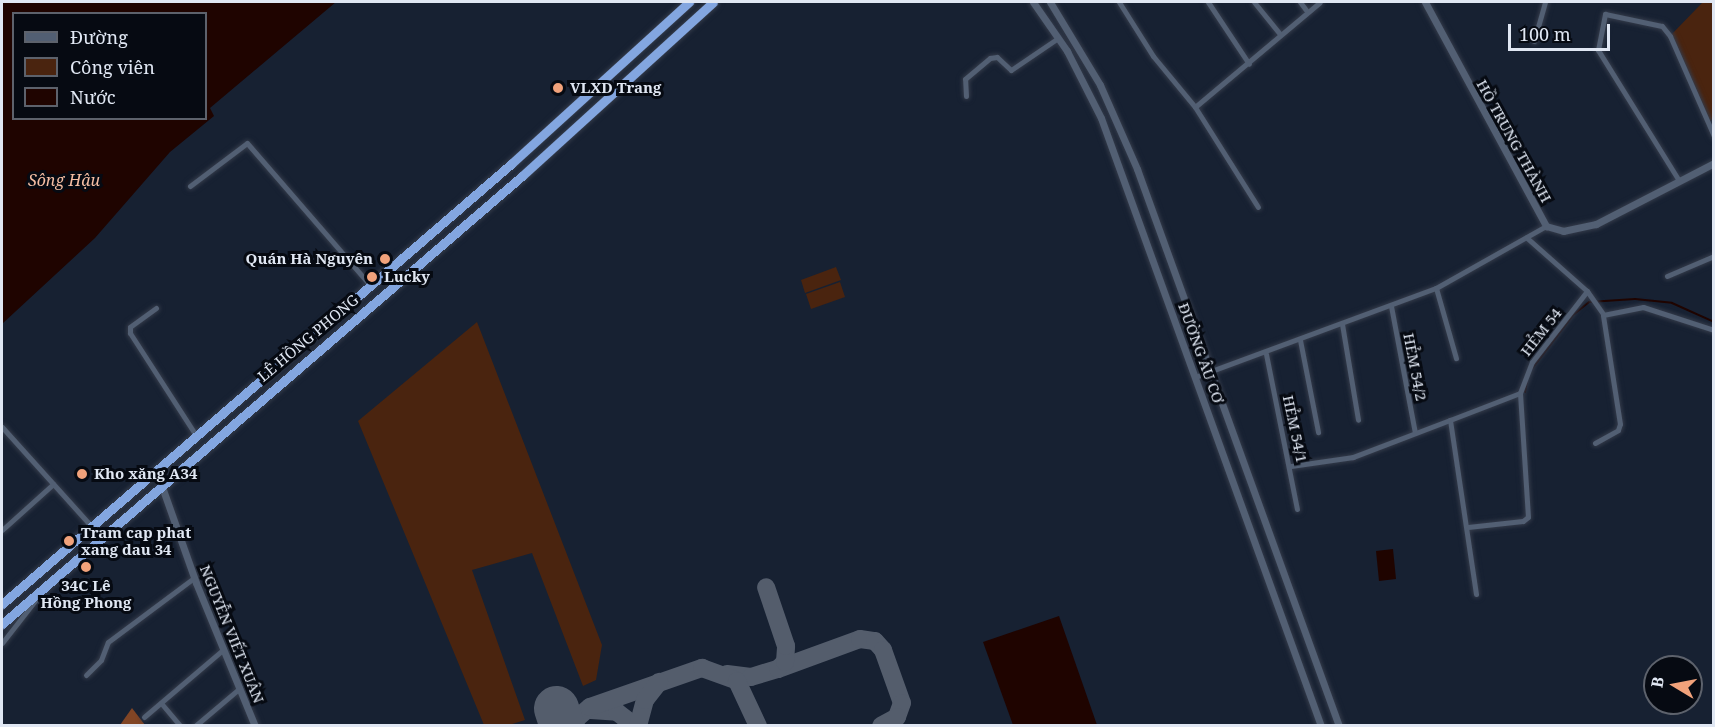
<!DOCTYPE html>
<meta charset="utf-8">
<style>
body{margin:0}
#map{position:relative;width:1715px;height:727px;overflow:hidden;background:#172132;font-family:"Noto Serif",serif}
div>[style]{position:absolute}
.green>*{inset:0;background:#4a240f}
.forest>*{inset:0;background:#814525}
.water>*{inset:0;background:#1f0400}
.stream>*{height:2px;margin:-1px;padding:0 1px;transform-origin:1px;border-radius:1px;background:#1f0400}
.taxiway>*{height:18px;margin:-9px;padding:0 9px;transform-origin:9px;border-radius:9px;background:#545d6c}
.runway>*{height:45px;margin:-22.5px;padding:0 22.5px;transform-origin:22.5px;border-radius:22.5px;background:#545d6c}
.roads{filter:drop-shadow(0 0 2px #343b4a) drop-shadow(0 0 2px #343b4a)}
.minor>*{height:5px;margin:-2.5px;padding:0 2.5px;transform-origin:2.5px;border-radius:2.5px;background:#525f73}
.tertiary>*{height:7px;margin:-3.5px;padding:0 3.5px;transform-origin:3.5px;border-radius:3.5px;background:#525f73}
.trunk>*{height:9px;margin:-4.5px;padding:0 4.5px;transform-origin:4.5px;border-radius:4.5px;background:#83a6e0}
.dots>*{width:16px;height:16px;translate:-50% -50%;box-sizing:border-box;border:3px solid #060a12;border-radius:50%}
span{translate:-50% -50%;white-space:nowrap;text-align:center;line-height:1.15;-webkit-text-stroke:6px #060a12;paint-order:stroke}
.poi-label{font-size:15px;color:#e0e7f3;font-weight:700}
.left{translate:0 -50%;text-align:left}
.right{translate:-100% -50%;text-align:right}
.street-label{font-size:15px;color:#e0e7f3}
.water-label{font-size:16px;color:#f6bea3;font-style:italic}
.frame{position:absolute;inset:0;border:3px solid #e0e7f3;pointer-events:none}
.legend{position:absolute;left:12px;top:12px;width:195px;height:108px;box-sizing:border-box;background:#060a12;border:2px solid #5d626c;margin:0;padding:8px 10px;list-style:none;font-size:18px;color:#e0e7f3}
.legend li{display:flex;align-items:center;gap:12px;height:30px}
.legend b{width:30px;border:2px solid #5d626c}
.north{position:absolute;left:1643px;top:655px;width:60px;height:60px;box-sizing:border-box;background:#060a12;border:2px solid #5d626c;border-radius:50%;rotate:280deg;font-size:16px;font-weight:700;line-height:24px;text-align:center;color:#e0e7f3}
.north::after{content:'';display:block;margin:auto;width:21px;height:27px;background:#f1a27b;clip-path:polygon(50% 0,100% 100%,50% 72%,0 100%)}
.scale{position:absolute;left:1508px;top:24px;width:102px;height:27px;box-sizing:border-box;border:3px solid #e0e7f3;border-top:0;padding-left:8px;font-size:18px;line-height:21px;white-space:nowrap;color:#e0e7f3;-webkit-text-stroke:4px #060a12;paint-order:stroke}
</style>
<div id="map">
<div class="green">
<div style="clip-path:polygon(1703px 2px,1713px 2px,1713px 118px,1707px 125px,1670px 36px)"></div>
<div style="clip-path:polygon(836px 267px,841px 280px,805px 293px,801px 280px)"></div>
<div style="clip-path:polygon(840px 282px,845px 297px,811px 309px,806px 294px)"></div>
<div style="clip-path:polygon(477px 322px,602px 645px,596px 680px,583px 686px,532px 553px,472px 570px,525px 720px,509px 725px,484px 725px,358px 421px)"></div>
</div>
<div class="forest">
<div style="clip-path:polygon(132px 708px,145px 725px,120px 725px)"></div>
</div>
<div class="water">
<div style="clip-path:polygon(evenodd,2px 2px,336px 2px,210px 108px,214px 116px,170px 152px,95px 238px,2px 324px,2px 2px,14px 14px,206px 14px,206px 118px,14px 118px,14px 14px)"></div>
<div style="clip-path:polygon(1393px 549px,1396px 579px,1379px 581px,1376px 551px)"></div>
<div style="clip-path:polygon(1059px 616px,1097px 725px,1013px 725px,983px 642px)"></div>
</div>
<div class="stream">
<div style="left:1531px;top:370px;width:69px;rotate:-52.6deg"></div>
<div style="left:1573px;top:315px;width:21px;rotate:-39deg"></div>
<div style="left:1589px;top:302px;width:46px;rotate:-3.7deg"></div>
<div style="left:1635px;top:299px;width:37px;rotate:6deg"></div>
<div style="left:1672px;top:303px;width:46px;rotate:24.3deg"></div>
<div style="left:1525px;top:392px;width:11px;rotate:-80deg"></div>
</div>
<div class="taxiway">
<div style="left:778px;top:669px;width:87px;rotate:-20.1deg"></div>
<div style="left:860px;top:639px;width:15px;rotate:8deg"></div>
<div style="left:875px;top:641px;width:12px;rotate:48deg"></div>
<div style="left:883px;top:650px;width:56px;rotate:70.3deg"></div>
<div style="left:902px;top:703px;width:15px;rotate:110deg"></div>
<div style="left:897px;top:717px;width:18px;rotate:151deg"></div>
<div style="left:727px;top:674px;width:24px;rotate:7deg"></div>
<div style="left:751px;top:677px;width:28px;rotate:-17deg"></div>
<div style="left:778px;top:669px;width:10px;rotate:-45deg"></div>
<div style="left:785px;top:662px;width:16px;rotate:-86deg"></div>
<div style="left:786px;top:646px;width:62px;rotate:-108.7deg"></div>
<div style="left:591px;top:710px;width:26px;rotate:4deg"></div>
<div style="left:617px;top:712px;width:23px;rotate:38deg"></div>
<div style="left:568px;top:726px;width:29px;rotate:-41deg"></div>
<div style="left:590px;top:707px;width:119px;rotate:-19.2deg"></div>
<div style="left:702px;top:668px;width:37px;rotate:20deg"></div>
<div style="left:737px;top:681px;width:50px;rotate:65deg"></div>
<div style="left:638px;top:726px;width:27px;rotate:-75deg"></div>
<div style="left:645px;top:700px;width:23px;rotate:-52deg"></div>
</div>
<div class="runway">
<div style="left:556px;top:708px;width:19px;rotate:72deg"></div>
</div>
<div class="roads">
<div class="minor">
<div style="left:1119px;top:2px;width:64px;rotate:57.8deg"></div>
<div style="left:1153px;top:56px;width:66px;rotate:50.5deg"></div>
<div style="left:1195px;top:107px;width:118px;rotate:57.8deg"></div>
<div style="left:1208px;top:2px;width:74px;rotate:56.5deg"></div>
<div style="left:1254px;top:2px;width:41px;rotate:50.9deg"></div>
<div style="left:1300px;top:2px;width:10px;rotate:53deg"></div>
<div style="left:1534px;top:41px;width:41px;rotate:-74.2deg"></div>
<div style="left:966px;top:96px;width:17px;rotate:-93deg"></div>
<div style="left:965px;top:79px;width:33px;rotate:-40deg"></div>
<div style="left:990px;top:58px;width:7px;rotate:-8deg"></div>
<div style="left:997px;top:57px;width:19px;rotate:43deg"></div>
<div style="left:1011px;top:70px;width:57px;rotate:-34.2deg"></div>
<div style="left:1195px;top:107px;width:163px;rotate:-40deg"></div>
<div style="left:1678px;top:179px;width:152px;rotate:-121.8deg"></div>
<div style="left:1598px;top:50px;width:37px;rotate:-79deg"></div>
<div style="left:1605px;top:14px;width:58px;rotate:11.9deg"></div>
<div style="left:1662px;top:26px;width:13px;rotate:51deg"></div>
<div style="left:1670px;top:36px;width:109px;rotate:66.3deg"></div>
<div style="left:190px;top:186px;width:71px;rotate:-37deg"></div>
<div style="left:247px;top:143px;width:188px;rotate:49.1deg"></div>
<div style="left:1667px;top:276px;width:51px;rotate:-23.1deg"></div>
<div style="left:1436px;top:288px;width:73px;rotate:74.1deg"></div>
<div style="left:1587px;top:291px;width:28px;rotate:55deg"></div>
<div style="left:1391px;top:306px;width:129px;rotate:79.3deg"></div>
<div style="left:156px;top:308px;width:32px;rotate:144deg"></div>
<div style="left:130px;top:327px;width:6px;rotate:90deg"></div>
<div style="left:130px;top:333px;width:120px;rotate:57.2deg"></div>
<div style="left:1342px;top:324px;width:97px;rotate:80.5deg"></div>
<div style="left:1300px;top:340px;width:94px;rotate:78.9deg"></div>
<div style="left:1266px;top:354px;width:158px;rotate:78.7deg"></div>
<div style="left:1195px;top:377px;width:257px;rotate:-20.3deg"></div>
<div style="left:1436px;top:288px;width:126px;rotate:-29.4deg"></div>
<div style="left:1450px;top:420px;width:75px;rotate:-21.1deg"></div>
<div style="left:2px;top:427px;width:148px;rotate:48deg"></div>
<div style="left:1595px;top:443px;width:26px;rotate:-29deg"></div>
<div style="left:1618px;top:430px;width:6px;rotate:-72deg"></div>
<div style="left:1620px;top:424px;width:110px;rotate:-98.9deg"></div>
<div style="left:1603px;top:315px;width:41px;rotate:-11.3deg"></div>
<div style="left:1643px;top:307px;width:75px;rotate:17.9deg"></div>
<div style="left:1291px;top:466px;width:63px;rotate:-8.3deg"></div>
<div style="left:1353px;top:457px;width:104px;rotate:-20.9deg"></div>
<div style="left:1450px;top:420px;width:176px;rotate:81.5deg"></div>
<div style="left:1468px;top:527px;width:55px;rotate:-6.2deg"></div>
<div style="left:1523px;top:521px;width:6px;rotate:-39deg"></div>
<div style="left:1528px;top:517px;width:124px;rotate:-93.7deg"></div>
<div style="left:1520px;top:393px;width:33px;rotate:-69deg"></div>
<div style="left:1532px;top:362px;width:90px;rotate:-52.2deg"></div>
<div style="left:1587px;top:291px;width:81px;rotate:-138.5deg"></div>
<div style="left:2px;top:530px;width:69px;rotate:-42deg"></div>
<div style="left:2px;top:643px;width:58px;rotate:-52deg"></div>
<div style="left:86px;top:675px;width:21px;rotate:-45deg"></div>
<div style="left:101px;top:660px;width:19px;rotate:-69deg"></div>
<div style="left:108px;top:642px;width:107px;rotate:-36.7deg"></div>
<div style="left:161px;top:703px;width:30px;rotate:50deg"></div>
<div style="left:144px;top:717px;width:105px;rotate:-40.4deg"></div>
<div style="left:195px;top:726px;width:59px;rotate:-40.2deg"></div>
</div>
<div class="tertiary">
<div style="left:1033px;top:2px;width:60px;rotate:55.2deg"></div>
<div style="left:1067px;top:51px;width:75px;rotate:63.1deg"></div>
<div style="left:1101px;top:118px;width:647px;rotate:70.11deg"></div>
<div style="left:1050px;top:2px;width:97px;rotate:58.9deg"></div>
<div style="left:1100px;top:85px;width:92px;rotate:66.2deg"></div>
<div style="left:1137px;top:169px;width:592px;rotate:70.07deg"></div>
<div style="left:1425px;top:2px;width:255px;rotate:61.6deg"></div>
<div style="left:1546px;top:226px;width:18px;rotate:16deg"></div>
<div style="left:1563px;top:231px;width:34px;rotate:-12deg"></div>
<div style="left:1596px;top:224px;width:133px;rotate:-27.3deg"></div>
<div style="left:161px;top:484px;width:105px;rotate:70.5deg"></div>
<div style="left:196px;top:583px;width:155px;rotate:67.6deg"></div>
</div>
<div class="trunk">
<div style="left:2px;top:604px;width:673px;rotate:-40.84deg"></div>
<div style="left:511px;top:164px;width:241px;rotate:-42.3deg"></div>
<div style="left:2px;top:624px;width:686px;rotate:-40.75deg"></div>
<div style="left:522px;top:176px;width:258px;rotate:-42.3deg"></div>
</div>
</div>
<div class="dots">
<div style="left:558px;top:88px;background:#f1a27b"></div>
<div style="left:385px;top:259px;background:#f1a27b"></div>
<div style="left:372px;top:277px;background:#f1a27b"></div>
<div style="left:82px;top:474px;background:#f1a27b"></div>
<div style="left:69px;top:541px;background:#f1a27b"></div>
<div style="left:86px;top:567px;background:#f1a27b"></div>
</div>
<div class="poi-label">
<span class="left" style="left:570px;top:88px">VLXD Trang</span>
<span class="right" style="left:373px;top:259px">Quán Hà Nguyên</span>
<span class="left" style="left:384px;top:277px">Lucky</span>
<span class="left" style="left:94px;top:474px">Kho xăng A34</span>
<span class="left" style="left:81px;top:541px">Tram cap phat<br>xang dau 34</span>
<span style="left:86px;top:594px">34C Lê<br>Hồng Phong</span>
</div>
<div class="street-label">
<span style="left:1514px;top:141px;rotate:61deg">HỒ TRUNG THÀNH</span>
<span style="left:1541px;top:332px;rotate:-52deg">HẺM 54</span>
<span style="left:308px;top:338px;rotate:-40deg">LÊ HỒNG PHONG</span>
<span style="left:1201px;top:353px;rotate:70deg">ĐƯỜNG ÂU CƠ</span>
<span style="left:1415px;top:367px;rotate:79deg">HẺM 54/2</span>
<span style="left:1295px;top:429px;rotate:78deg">HẺM 54/1</span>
<span style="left:232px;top:634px;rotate:68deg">NGUYỄN VIẾT XUÂN</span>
</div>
<div class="water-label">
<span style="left:64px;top:180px">Sông Hậu</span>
</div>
<div class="frame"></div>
<ul class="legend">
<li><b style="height:8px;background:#525f73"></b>Đường</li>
<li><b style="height:16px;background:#4a240f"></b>Công viên</li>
<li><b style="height:16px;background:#1f0400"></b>Nước</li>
</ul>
<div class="north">B</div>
<div class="scale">100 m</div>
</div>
